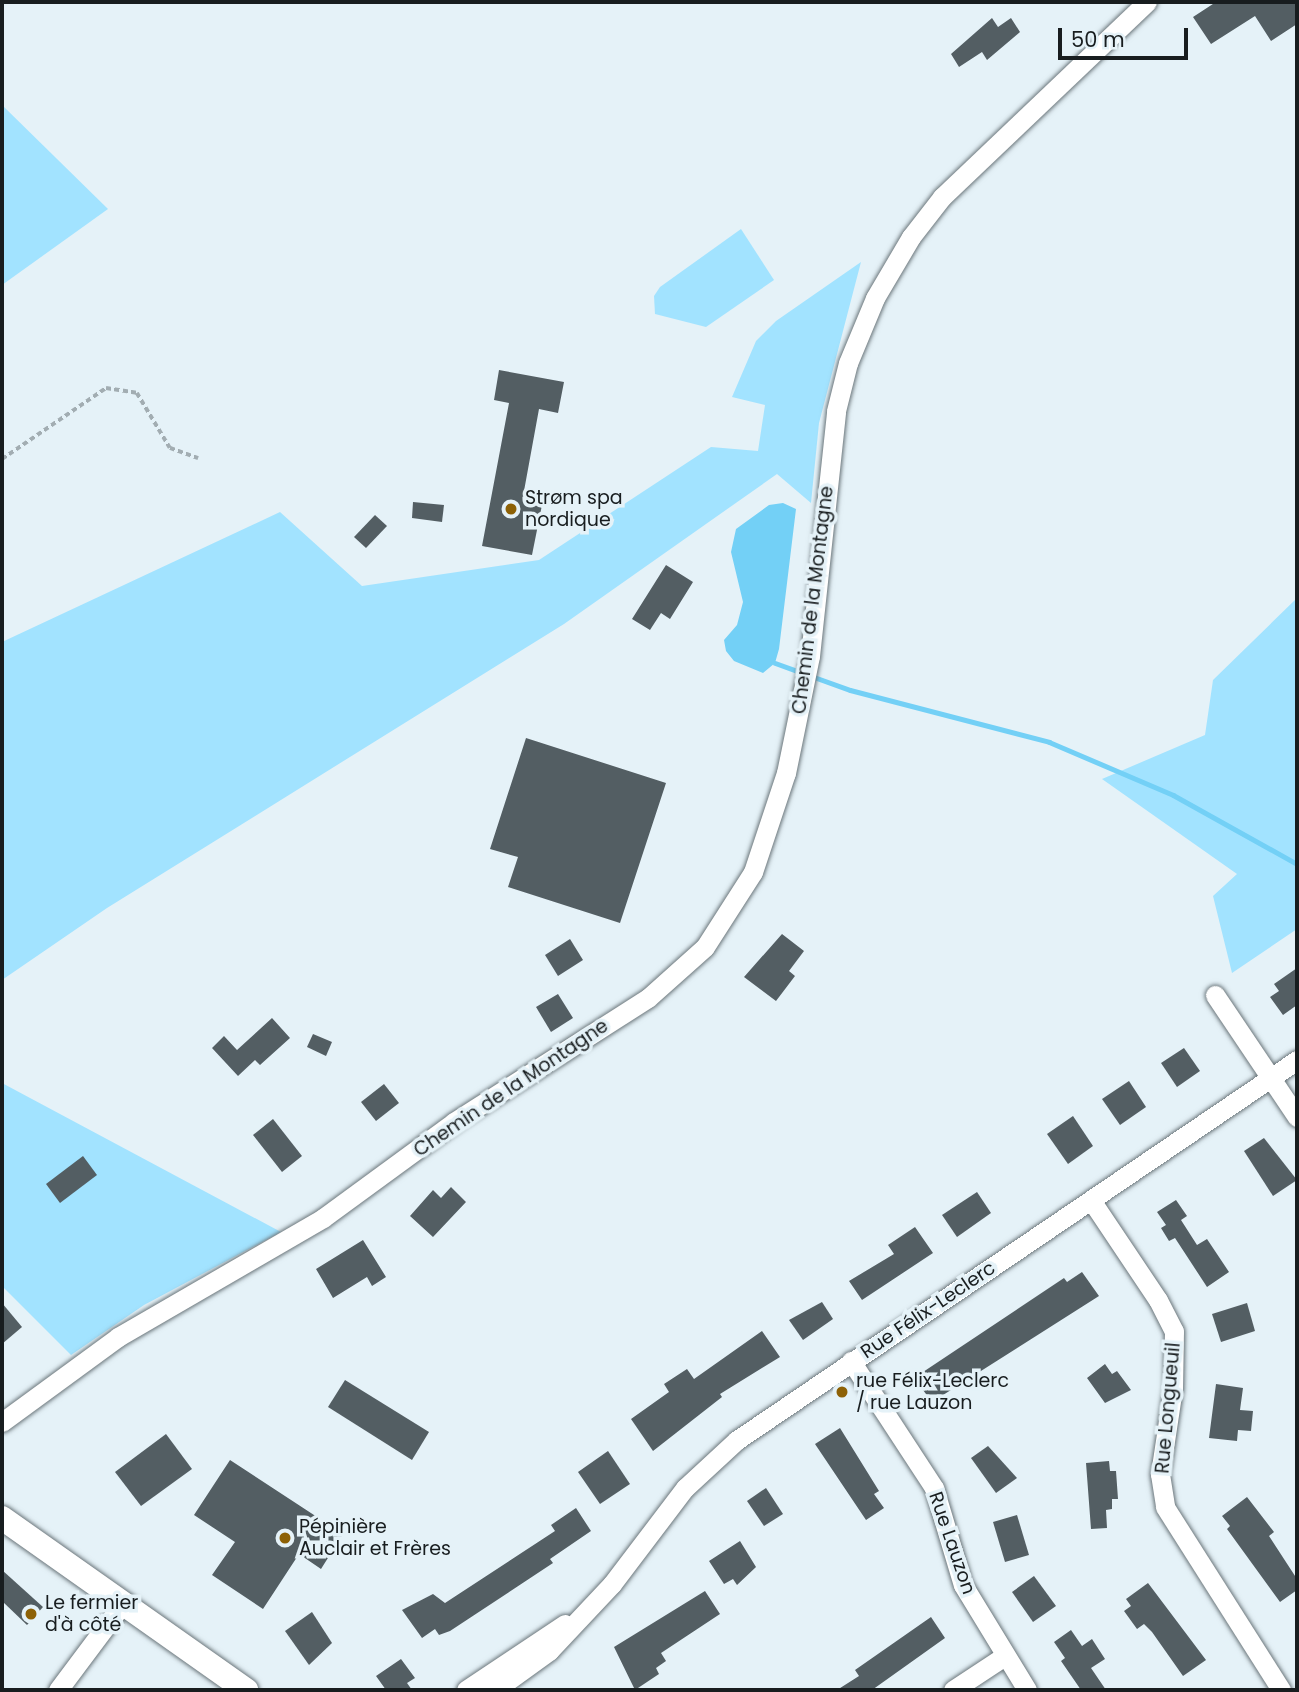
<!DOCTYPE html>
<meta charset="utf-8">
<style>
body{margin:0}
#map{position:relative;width:1299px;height:1692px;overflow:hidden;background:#e5f2f8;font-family:Poppins,sans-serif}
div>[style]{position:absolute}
.green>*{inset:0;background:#a2e3ff}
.water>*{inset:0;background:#73d0f6}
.stream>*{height:5px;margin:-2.5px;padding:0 2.5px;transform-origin:2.5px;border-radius:2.5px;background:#73d0f6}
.building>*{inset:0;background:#535e63}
.path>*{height:3.5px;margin-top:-1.75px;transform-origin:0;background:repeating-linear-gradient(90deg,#a2adb2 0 5px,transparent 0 8.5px)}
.roads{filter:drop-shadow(0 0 2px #6b767b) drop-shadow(0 0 2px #6b767b)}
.minor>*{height:19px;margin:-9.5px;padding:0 9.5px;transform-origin:9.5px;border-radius:9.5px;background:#fff}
.tertiary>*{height:24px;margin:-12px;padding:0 12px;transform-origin:12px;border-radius:12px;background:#fff}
.dots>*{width:19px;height:19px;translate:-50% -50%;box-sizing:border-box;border:4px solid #e5f2f8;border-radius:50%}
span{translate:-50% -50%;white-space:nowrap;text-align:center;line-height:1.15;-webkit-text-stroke:7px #e5f2f8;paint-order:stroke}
.poi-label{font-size:19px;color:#181d1f}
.left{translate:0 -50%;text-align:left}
.street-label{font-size:19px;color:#181d1f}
.frame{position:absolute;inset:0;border:4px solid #181d1f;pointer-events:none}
.scale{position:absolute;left:1058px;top:28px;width:130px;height:32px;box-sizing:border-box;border:4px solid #181d1f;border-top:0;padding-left:9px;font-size:21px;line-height:24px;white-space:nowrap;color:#181d1f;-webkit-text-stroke:5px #e5f2f8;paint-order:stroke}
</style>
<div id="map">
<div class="green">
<div style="clip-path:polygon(2px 105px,108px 209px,2px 285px)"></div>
<div style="clip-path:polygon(741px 229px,774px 280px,706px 327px,655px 314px,654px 296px,660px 287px)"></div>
<div style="clip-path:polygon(861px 262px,819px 423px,811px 503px,777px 474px,564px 624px,107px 908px,2px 980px,2px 642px,280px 512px,362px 586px,539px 560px,711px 447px,758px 451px,765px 405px,732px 397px,756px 341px,776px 321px)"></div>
<div style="clip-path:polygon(1297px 598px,1297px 929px,1232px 973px,1213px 896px,1237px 874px,1102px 779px,1205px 735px,1213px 680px)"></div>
<div style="clip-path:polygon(2px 1083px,281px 1232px,144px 1305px,71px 1355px,2px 1286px)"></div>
</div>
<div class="water">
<div style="clip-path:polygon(783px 503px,796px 509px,779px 649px,775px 663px,763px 673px,734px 661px,726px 651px,724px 640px,737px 625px,743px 602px,731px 552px,736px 529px,769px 505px)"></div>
</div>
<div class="stream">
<div style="left:775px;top:663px;width:29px;rotate:20deg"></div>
<div style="left:811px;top:676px;width:41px;rotate:19.7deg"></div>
<div style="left:850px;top:690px;width:206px;rotate:14.6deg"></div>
<div style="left:1049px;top:742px;width:135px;rotate:23.1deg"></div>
<div style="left:1173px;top:795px;width:142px;rotate:29.1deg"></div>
</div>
<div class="building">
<div style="clip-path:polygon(1216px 2px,1297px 2px,1297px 24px,1271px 41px,1255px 16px,1211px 44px,1193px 17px)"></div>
<div style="clip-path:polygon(992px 18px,998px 27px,1011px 18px,1020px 32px,987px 60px,982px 52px,959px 67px,951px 54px)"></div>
<div style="clip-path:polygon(499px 370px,564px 382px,558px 413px,539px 409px,524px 491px,544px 495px,532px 555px,482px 546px,509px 403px,494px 400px)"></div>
<div style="clip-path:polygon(413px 502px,444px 505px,442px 522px,412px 518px)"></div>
<div style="clip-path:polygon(375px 515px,387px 526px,366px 548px,354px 537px)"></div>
<div style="clip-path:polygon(666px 565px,693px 582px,670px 619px,661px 613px,650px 630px,632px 619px)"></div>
<div style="clip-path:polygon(526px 738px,666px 783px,620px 923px,508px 887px,518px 857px,490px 849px)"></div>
<div style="clip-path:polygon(782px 934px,804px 951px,789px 971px,795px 976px,776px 1001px,744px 977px)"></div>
<div style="clip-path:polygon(570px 939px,583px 960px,558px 976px,545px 955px)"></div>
<div style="clip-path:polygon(1297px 968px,1297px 1005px,1283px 1015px,1270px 997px,1279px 991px,1274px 984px)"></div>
<div style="clip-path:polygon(558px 994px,573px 1018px,551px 1032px,536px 1007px)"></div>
<div style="clip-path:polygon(272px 1018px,290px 1038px,260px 1065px,255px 1060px,238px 1076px,212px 1048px,224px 1036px,237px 1050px)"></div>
<div style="clip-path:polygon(313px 1034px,332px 1042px,326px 1056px,307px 1047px)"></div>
<div style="clip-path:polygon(1184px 1048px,1200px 1071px,1177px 1087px,1161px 1063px)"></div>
<div style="clip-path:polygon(1129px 1081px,1146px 1107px,1120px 1125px,1102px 1099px)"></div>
<div style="clip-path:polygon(384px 1084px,399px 1103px,376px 1121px,361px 1102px)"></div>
<div style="clip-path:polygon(1073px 1116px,1093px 1146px,1068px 1164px,1047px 1134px)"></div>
<div style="clip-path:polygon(273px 1119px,302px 1156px,282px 1172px,253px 1135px)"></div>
<div style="clip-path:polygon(1264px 1138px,1297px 1180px,1273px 1196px,1244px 1151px)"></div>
<div style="clip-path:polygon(83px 1156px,97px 1175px,60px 1203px,46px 1184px)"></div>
<div style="clip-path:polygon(451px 1187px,466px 1202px,433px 1237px,410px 1216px,433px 1190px,441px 1198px)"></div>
<div style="clip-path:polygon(977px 1192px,991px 1213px,957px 1237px,942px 1215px)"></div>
<div style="clip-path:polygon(1176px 1200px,1187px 1216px,1181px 1220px,1197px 1245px,1207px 1239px,1229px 1272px,1207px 1287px,1175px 1238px,1169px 1241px,1161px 1228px,1166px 1225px,1157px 1212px)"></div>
<div style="clip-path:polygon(915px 1227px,933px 1253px,862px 1300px,849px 1281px,894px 1254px,888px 1245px)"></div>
<div style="clip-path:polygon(363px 1240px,386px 1277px,372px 1286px,367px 1277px,333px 1298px,316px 1269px)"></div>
<div style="clip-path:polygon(1082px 1272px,1099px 1296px,932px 1402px,914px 1378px,1064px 1278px,1067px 1282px)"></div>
<div style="clip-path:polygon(822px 1302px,833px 1319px,803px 1340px,789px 1320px)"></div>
<div style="clip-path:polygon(2px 1303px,22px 1327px,2px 1344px)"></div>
<div style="clip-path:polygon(1247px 1303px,1255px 1331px,1221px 1342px,1212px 1314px)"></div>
<div style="clip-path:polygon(762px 1331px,780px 1357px,720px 1394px,722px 1397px,653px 1451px,631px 1419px,669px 1392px,664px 1384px,687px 1369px,694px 1379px)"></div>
<div style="clip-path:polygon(1105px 1364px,1112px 1374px,1117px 1371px,1131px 1390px,1105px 1403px,1087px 1378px)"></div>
<div style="clip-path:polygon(345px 1380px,429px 1432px,412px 1460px,328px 1407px)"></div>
<div style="clip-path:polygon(1216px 1384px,1243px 1388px,1240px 1410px,1253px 1411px,1251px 1431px,1238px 1430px,1237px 1441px,1209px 1438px)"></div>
<div style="clip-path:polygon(840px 1428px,879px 1491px,874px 1494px,884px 1508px,866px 1520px,815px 1444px)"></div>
<div style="clip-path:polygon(166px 1434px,192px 1469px,141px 1506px,115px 1472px)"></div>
<div style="clip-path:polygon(988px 1446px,1017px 1478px,996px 1493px,971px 1458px)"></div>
<div style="clip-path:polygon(608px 1451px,630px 1484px,600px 1504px,578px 1472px)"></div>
<div style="clip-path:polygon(230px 1460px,343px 1534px,321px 1569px,299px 1554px,263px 1609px,212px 1575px,235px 1542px,194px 1515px)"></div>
<div style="clip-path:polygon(1109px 1461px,1110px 1471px,1116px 1471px,1118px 1499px,1112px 1499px,1112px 1509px,1106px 1510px,1107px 1528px,1091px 1529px,1086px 1463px)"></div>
<div style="clip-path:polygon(766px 1488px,783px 1514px,764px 1526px,747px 1501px)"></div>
<div style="clip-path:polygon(1247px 1497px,1274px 1532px,1269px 1536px,1297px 1579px,1297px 1590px,1280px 1602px,1227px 1529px,1230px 1526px,1222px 1516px)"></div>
<div style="clip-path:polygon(576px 1508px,591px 1531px,550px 1559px,553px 1563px,450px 1631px,439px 1635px,435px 1629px,422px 1638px,402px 1610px,433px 1594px,445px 1603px,555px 1531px,551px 1525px)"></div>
<div style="clip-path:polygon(1017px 1515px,1029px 1555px,1005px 1562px,993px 1522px)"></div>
<div style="clip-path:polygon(740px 1541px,756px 1567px,737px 1585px,733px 1579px,724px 1584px,709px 1561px)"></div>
<div style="clip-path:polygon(2px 1570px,43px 1607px,27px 1625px,2px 1601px)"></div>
<div style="clip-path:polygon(1034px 1576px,1056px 1606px,1033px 1622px,1012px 1592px)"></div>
<div style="clip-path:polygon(1148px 1583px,1206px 1660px,1183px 1676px,1152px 1632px,1144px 1624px,1137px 1629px,1124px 1611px,1131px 1606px,1126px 1599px)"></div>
<div style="clip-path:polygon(705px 1591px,720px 1614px,661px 1653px,666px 1661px,656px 1668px,659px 1674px,635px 1690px,614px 1647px)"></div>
<div style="clip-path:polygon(312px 1612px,332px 1643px,309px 1665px,285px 1631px)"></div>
<div style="clip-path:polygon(931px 1617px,945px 1638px,872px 1690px,837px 1690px,859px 1676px,855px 1670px)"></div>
<div style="clip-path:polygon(1071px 1630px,1082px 1646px,1092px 1639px,1105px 1659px,1091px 1668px,1106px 1690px,1081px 1690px,1061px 1661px,1065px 1658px,1054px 1642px)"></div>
<div style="clip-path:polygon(401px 1659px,415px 1678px,407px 1683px,412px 1690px,386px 1690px,376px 1676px)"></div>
</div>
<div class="path">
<div style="left:2px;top:459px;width:126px;rotate:-34.3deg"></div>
<div style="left:106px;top:388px;width:31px;rotate:9deg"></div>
<div style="left:137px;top:393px;width:64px;rotate:59deg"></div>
<div style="left:170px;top:448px;width:30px;rotate:20deg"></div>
</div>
<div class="roads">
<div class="minor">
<div style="left:1215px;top:995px;width:147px;rotate:56.1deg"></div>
<div style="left:1091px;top:1200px;width:120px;rotate:56.2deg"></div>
<div style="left:1158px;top:1300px;width:35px;rotate:63deg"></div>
<div style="left:1174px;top:1331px;width:57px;rotate:91deg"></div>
<div style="left:1173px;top:1388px;width:87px;rotate:98.6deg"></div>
<div style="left:1160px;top:1474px;width:33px;rotate:81deg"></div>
<div style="left:1165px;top:1507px;width:217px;rotate:57.6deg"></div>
<div style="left:851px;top:1361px;width:152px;rotate:56.8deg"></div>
<div style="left:934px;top:1488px;width:101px;rotate:73.4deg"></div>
<div style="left:963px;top:1585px;width:123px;rotate:58.6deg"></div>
<div style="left:2px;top:1422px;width:144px;rotate:-36.2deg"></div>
<div style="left:118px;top:1337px;width:237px;rotate:-30.1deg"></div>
<div style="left:323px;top:1218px;width:162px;rotate:-36.2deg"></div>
<div style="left:454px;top:1122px;width:230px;rotate:-32.6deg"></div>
<div style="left:648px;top:998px;width:76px;rotate:-41.8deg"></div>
<div style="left:705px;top:947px;width:89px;rotate:-57.4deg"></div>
<div style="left:753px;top:872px;width:104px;rotate:-71.6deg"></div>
<div style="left:786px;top:773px;width:119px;rotate:-78.4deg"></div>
<div style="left:810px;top:656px;width:246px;rotate:-83.9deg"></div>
<div style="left:836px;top:411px;width:49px;rotate:-76deg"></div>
<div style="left:848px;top:363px;width:70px;rotate:-67.4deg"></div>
<div style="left:875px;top:298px;width:71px;rotate:-59.5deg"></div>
<div style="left:911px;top:237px;width:51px;rotate:-52.2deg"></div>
<div style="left:942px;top:197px;width:283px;rotate:-43.6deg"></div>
<div style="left:58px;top:1690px;width:109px;rotate:-53.2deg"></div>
<div style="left:466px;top:1690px;width:119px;rotate:-33.7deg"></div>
<div style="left:495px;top:1690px;width:67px;rotate:-35.8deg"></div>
<div style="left:549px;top:1651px;width:92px;rotate:-46.8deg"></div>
<div style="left:612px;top:1584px;width:121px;rotate:-52.8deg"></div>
<div style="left:685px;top:1488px;width:71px;rotate:-42.7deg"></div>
<div style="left:737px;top:1440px;width:677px;rotate:-34.16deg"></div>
<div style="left:953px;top:1690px;width:60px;rotate:-33.4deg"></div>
</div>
<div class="tertiary">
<div style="left:2px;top:1518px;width:299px;rotate:35.2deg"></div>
</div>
</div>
<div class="dots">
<div style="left:511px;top:509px;background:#8d6106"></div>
<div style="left:842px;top:1392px;background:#8d6106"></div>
<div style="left:285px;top:1538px;background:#8d6106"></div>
<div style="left:31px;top:1614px;background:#8d6106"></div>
</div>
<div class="poi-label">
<span class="left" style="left:525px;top:509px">Strøm spa<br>nordique</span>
<span class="left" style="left:856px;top:1392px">rue Félix-Leclerc<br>/ rue Lauzon</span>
<span class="left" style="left:299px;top:1538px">Pépinière<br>Auclair et Frères</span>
<span class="left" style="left:45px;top:1614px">Le fermier<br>d'à côté</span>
</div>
<div class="street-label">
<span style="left:813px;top:600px;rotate:-83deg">Chemin de la Montagne</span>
<span style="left:511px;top:1088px;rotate:-34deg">Chemin de la Montagne</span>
<span style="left:928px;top:1310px;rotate:-34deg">Rue Félix-Leclerc</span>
<span style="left:1168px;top:1408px;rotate:-85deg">Rue Longueuil</span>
<span style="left:952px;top:1543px;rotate:71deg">Rue Lauzon</span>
</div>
<div class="frame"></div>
<div class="scale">50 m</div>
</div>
